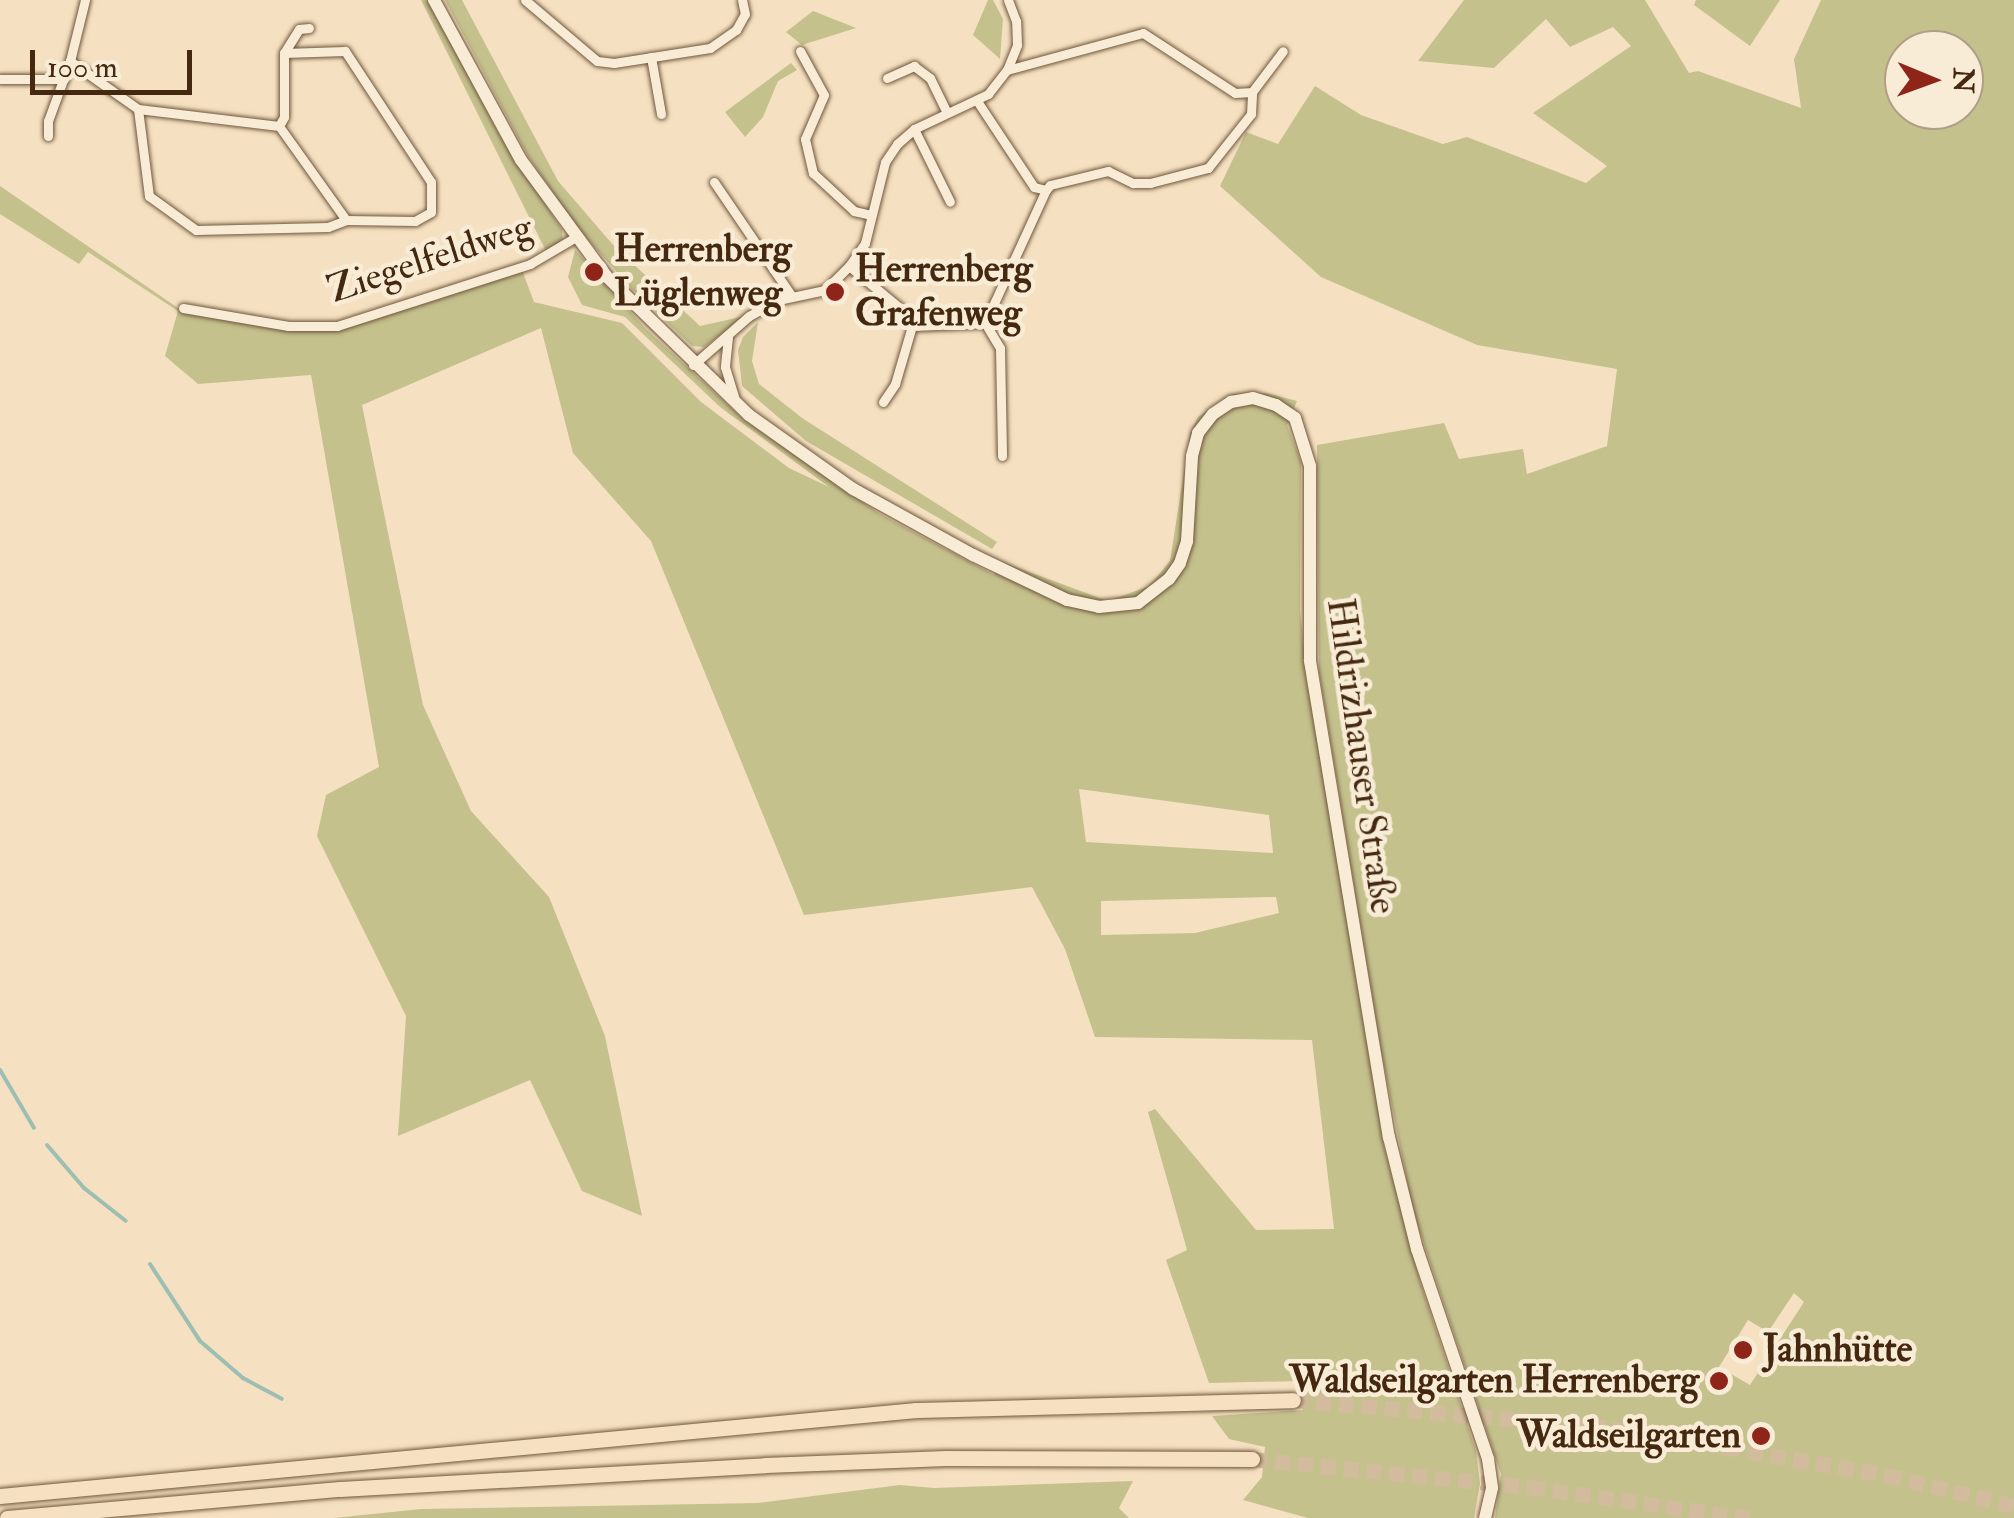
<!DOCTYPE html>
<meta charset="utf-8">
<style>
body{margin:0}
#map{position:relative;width:2014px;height:1518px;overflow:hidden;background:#f5e1c1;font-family:"IM FELL Double Pica",serif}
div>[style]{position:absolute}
.green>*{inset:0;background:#c4c18d}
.stream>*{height:4px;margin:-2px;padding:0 2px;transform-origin:2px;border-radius:2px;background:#9cbeb3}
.motorway-tunnel>*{height:15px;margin-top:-7.5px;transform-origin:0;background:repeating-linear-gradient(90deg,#d2bc9d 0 15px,transparent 0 23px)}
.roads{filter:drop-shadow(0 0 2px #70563c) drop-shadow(0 0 2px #70563c)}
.minor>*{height:9px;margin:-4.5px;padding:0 4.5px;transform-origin:4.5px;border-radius:4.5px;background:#f8ecd7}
.secondary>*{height:12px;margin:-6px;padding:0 6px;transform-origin:6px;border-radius:6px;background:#f8ecd7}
.motorway>*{height:15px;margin:-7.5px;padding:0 7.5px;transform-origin:7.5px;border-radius:7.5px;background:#f5e1c1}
.dots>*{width:28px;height:28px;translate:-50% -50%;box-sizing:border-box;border:5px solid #f8ecd7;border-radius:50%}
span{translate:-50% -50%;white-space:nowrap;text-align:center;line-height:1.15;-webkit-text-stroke:9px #f8ecd7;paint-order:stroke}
.poi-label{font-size:38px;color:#44280f;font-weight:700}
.left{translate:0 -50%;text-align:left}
.right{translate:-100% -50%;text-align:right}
.street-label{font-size:38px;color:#44280f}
.north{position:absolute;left:1884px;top:30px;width:100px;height:100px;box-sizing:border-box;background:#f8ecd7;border:2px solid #b09e87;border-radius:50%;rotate:91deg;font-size:28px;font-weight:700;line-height:40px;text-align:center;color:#44280f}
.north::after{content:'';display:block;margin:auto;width:35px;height:45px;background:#8f2418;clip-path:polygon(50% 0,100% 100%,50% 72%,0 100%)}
.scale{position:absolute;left:30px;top:50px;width:162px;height:45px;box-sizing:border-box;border:5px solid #44280f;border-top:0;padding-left:12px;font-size:30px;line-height:35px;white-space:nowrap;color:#44280f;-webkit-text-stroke:8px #f8ecd7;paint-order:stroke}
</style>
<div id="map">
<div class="green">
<div style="clip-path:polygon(421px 0,429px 0,498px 132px,562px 230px,563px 239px,547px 253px)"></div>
<div style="clip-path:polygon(445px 0,462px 0,558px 181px,614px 246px,700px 326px,745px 316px,704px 347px,692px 346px,633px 290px,575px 225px,528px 156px)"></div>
<div style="clip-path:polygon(988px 0,993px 0,1003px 19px,1000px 59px,973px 35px)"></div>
<div style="clip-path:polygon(evenodd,1464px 0,1645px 0,1689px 73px,1698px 71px,1801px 108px,1794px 59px,1821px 0,2014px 0,2014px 1518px,1495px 1518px,1501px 1474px,1413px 1211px,1380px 1045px,1319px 671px,1317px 445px,1444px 423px,1459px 459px,1523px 449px,1527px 474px,1607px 446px,1617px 369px,1477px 345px,1321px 277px,1220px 186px,1246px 132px,1278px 144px,1315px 86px,1361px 115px,1443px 144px,1467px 137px,1586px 183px,1607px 166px,1533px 113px,1631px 46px,1613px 27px,1570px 47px,1546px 19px,1494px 68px,1418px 61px,1464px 0,1904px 50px,1964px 50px,1964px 110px,1904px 110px,1904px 50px,1464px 0,1794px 1293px,1804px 1302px,1750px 1385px,1719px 1367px,1748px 1320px,1768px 1332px,1794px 1293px)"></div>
<div style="clip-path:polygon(1696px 0,1780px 0,1750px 46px,1694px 5px)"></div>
<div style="clip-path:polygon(813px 11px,856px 28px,802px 45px,786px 32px)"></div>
<div style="clip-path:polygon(791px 63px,797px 70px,778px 81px,763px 117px,745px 137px,725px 112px)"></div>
<div style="clip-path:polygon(evenodd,0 186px,181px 310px,338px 328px,522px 270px,534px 302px,622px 323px,701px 402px,789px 468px,829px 487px,720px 407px,625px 317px,582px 305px,568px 277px,575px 250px,645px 328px,742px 418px,880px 514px,994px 575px,1000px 561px,1108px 601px,1149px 586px,1170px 561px,1190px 433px,1198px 417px,1232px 394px,1266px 393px,1297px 401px,1287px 425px,1301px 462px,1300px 610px,1306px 670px,1384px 1146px,1420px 1282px,1476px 1451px,1480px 1484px,1474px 1518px,1308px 1518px,1243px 1500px,1262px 1477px,1265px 1447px,1229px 1439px,1212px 1416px,1303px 1410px,1300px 1381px,1209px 1383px,1166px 1260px,1187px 1250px,1148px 1112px,1155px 1109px,1256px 1230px,1334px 1229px,1312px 1040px,1095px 1037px,1065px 949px,1032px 887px,804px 915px,651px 541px,573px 453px,541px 328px,362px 405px,423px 705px,471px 811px,549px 897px,605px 1036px,642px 1216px,582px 1191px,530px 1080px,398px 1136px,406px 1016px,317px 836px,326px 795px,379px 767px,311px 375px,198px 384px,165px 356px,178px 311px,88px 252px,79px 264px,0 214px,0 186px,1079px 789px,1269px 815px,1273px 853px,1086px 842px,1079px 789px,0 186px,1276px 897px,1279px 913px,1195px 933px,1101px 935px,1101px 901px,1276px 897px)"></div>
<div style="clip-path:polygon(758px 322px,752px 361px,759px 384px,802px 418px,997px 542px,992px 549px,806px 441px,742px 386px,738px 350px,743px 337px)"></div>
<div style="clip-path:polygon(1133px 1481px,1119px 1508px,1129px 1518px,334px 1518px,421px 1509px,758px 1503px,900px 1485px,934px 1488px)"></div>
</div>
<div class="stream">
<div style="left:0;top:1070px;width:67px;rotate:59.6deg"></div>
<div style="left:47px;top:1145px;width:57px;rotate:49.3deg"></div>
<div style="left:84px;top:1188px;width:53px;rotate:38.2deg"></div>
<div style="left:150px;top:1264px;width:92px;rotate:57deg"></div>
<div style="left:200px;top:1341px;width:57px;rotate:40.7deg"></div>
<div style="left:243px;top:1378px;width:44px;rotate:28.3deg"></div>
</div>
<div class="motorway-tunnel">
<div style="left:1293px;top:1400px;width:320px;rotate:5deg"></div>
<div style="left:1612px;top:1428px;width:279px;rotate:9.7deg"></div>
<div style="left:1887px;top:1475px;width:131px;rotate:13.7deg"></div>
<div style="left:1252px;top:1459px;width:279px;rotate:5.8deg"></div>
<div style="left:1530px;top:1487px;width:221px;rotate:8.1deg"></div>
</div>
<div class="roads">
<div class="minor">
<div style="left:525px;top:0;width:94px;rotate:40.3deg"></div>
<div style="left:597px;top:61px;width:17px;rotate:7deg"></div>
<div style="left:614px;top:63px;width:97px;rotate:-8.9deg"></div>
<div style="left:710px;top:48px;width:32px;rotate:-35deg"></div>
<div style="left:736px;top:30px;width:18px;rotate:-61deg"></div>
<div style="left:745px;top:14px;width:14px;rotate:-102deg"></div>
<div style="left:800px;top:51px;width:50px;rotate:61.4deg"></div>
<div style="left:824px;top:95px;width:48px;rotate:113.4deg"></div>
<div style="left:805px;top:139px;width:35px;rotate:77deg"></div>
<div style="left:813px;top:173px;width:56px;rotate:42.8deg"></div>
<div style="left:854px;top:211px;width:17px;rotate:13deg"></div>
<div style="left:651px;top:57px;width:58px;rotate:80deg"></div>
<div style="left:70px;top:61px;width:83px;rotate:35.2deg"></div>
<div style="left:138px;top:109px;width:142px;rotate:6.9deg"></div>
<div style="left:279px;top:126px;width:115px;rotate:54.5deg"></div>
<div style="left:346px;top:220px;width:69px;rotate:0.8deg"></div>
<div style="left:415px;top:221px;width:18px;rotate:-29deg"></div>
<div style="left:431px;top:212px;width:30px;rotate:-90deg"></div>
<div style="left:431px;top:182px;width:157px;rotate:-123.3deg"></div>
<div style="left:345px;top:51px;width:61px;rotate:178.1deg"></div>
<div style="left:1007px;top:70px;width:141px;rotate:-15.2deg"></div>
<div style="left:1143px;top:33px;width:110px;rotate:33.1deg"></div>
<div style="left:1235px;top:93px;width:17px;rotate:-3deg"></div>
<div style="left:1252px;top:92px;width:51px;rotate:-52.9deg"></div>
<div style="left:887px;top:78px;width:30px;rotate:-24deg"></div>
<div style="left:914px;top:66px;width:20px;rotate:37deg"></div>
<div style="left:930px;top:78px;width:39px;rotate:64deg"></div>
<div style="left:0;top:79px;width:64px"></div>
<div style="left:138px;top:109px;width:88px;rotate:82.8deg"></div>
<div style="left:149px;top:196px;width:58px;rotate:35.9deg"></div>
<div style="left:196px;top:230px;width:132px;rotate:-1.3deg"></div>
<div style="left:328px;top:227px;width:19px;rotate:-21deg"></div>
<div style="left:279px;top:126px;width:10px;rotate:-61deg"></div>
<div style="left:284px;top:117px;width:64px;rotate:-90deg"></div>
<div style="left:284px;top:53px;width:28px;rotate:-58deg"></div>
<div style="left:299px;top:29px;width:10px;rotate:-6deg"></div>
<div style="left:914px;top:129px;width:81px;rotate:63.7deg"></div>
<div style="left:48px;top:136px;width:15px;rotate:-90deg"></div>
<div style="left:48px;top:121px;width:64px;rotate:-69.9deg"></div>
<div style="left:70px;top:61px;width:63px;rotate:-76.2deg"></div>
<div style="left:714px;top:182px;width:137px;rotate:55.7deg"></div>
<div style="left:1046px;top:190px;width:6px;rotate:-51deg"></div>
<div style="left:1050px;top:185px;width:60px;rotate:-13.6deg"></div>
<div style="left:1108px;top:171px;width:28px;rotate:26deg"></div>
<div style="left:1133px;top:183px;width:17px"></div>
<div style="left:1150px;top:183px;width:60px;rotate:-14.5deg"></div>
<div style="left:1208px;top:168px;width:69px;rotate:-51.5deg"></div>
<div style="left:1251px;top:114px;width:22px;rotate:-87deg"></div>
<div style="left:849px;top:266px;width:75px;rotate:39.6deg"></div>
<div style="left:907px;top:314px;width:13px;rotate:67deg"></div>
<div style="left:912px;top:326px;width:73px;rotate:-2.4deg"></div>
<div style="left:985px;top:323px;width:146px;rotate:-65.4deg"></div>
<div style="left:1046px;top:190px;width:12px;rotate:-166deg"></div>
<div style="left:1034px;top:187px;width:103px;rotate:-123.5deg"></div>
<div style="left:183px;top:308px;width:107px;rotate:9.7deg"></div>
<div style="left:288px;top:326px;width:49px"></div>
<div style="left:337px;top:326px;width:203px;rotate:-17.8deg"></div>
<div style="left:530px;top:264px;width:51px;rotate:-30.6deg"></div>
<div style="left:985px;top:323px;width:29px;rotate:59deg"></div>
<div style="left:1000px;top:348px;width:108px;rotate:88.9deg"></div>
<div style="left:728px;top:337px;width:30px;rotate:96deg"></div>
<div style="left:725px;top:367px;width:34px;rotate:73deg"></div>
<div style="left:693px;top:365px;width:74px;rotate:-41.2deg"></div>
<div style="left:749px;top:316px;width:33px;rotate:-29deg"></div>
<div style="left:778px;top:300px;width:48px;rotate:-12deg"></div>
<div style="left:825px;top:290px;width:34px;rotate:-45deg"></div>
<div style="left:849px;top:266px;width:28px;rotate:-55deg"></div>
<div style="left:865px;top:243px;width:83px;rotate:-76.1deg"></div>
<div style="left:885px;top:162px;width:22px;rotate:-56deg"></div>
<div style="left:897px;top:144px;width:23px;rotate:-41deg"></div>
<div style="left:914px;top:129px;width:82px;rotate:-25.3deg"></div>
<div style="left:988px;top:94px;width:31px;rotate:-52deg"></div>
<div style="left:1007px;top:70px;width:27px;rotate:-68deg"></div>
<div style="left:1017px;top:45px;width:24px;rotate:-92deg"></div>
<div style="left:1016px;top:21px;width:22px;rotate:-111deg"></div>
<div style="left:883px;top:402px;width:22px;rotate:-56deg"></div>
<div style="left:895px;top:384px;width:60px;rotate:-73.7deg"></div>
</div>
<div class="secondary">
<div style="left:434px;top:0;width:182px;rotate:61.5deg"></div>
<div style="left:521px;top:160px;width:145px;rotate:53.7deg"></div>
<div style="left:607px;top:277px;width:198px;rotate:44.2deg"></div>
<div style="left:749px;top:415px;width:128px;rotate:35.4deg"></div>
<div style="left:853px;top:489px;width:137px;rotate:28.8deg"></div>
<div style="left:973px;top:555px;width:104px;rotate:25.6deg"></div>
<div style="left:1067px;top:600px;width:33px;rotate:12deg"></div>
<div style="left:1099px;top:607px;width:39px;rotate:-6deg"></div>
<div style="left:1138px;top:603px;width:39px;rotate:-38deg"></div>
<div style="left:1169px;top:579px;width:19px;rotate:-55deg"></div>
<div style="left:1180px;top:563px;width:23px;rotate:-72deg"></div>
<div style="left:1187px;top:541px;width:85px;rotate:-86.6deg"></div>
<div style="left:1192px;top:456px;width:24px;rotate:-75deg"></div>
<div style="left:1198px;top:433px;width:24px;rotate:-52deg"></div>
<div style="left:1213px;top:414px;width:22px;rotate:-34deg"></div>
<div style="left:1231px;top:402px;width:22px;rotate:-10deg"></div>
<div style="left:1253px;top:398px;width:24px;rotate:17deg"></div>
<div style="left:1276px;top:405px;width:23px;rotate:34deg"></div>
<div style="left:1295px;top:418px;width:50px;rotate:72.6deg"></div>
<div style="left:1310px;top:466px;width:195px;rotate:90deg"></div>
<div style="left:1310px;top:661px;width:483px;rotate:80.6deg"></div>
<div style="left:1389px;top:1137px;width:115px;rotate:76deg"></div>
<div style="left:1417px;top:1249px;width:222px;rotate:71.3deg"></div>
<div style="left:1488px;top:1459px;width:29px;rotate:82deg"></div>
<div style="left:1492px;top:1488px;width:31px;rotate:103deg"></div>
</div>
<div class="motorway">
<div style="left:0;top:1496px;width:920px;rotate:-5.36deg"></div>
<div style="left:916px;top:1410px;width:377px;rotate:-1.5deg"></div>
<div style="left:7px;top:1518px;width:334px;rotate:-5deg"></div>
<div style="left:340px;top:1489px;width:426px;rotate:-3.2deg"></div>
<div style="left:765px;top:1465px;width:181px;rotate:-2.2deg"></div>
<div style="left:946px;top:1458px;width:306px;rotate:0.2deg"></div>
</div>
</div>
<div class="dots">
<div style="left:594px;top:272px;background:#8f2418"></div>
<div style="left:835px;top:292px;background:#8f2418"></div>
<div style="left:1743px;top:1350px;background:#8f2418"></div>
<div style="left:1719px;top:1381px;background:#8f2418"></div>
<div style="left:1761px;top:1436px;background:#8f2418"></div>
</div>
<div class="poi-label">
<span class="left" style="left:614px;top:272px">Herrenberg<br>Lüglenweg</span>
<span class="left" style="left:855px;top:292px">Herrenberg<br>Grafenweg</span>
<span class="left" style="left:1763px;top:1350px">Jahnhütte</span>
<span class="right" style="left:1699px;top:1381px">Waldseilgarten Herrenberg</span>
<span class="right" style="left:1741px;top:1436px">Waldseilgarten</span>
</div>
<div class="street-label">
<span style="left:430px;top:259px;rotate:-18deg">Ziegelfeldweg</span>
<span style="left:1361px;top:756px;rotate:82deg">Hildrizhauser Straße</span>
</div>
<div class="north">N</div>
<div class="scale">100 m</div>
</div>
